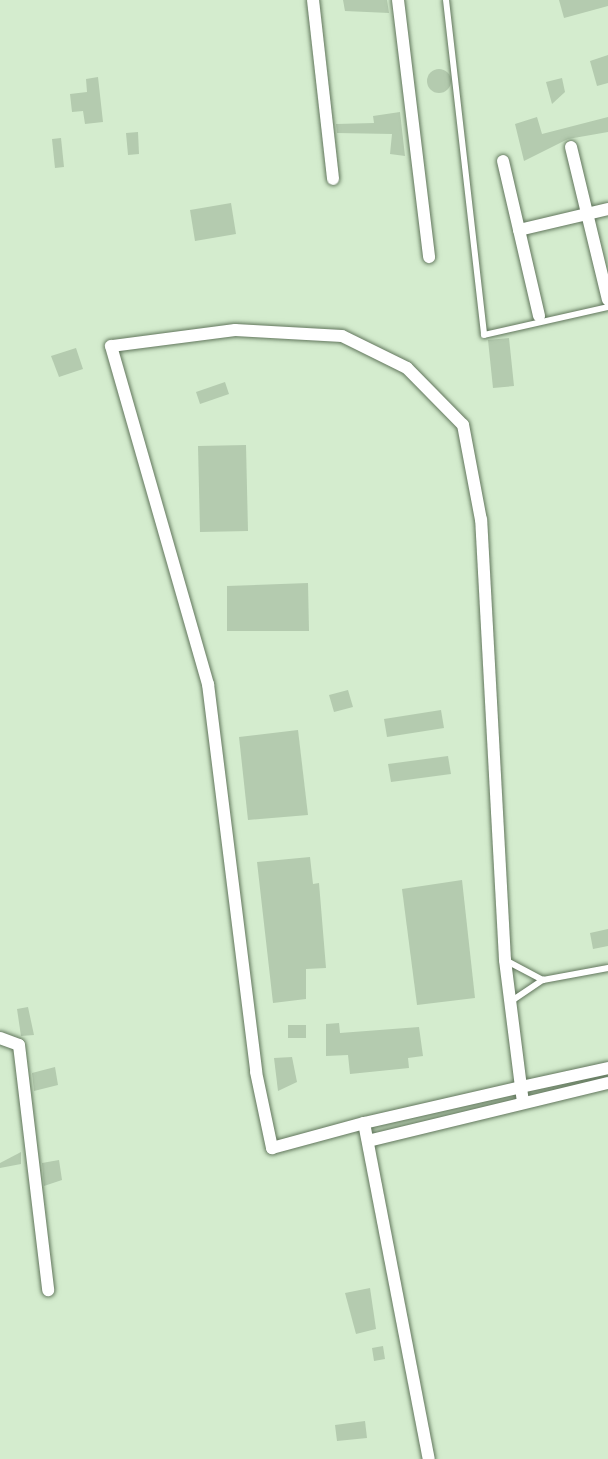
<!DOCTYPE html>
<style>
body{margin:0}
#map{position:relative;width:608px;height:1459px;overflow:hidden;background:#d4ecce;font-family:Manrope,sans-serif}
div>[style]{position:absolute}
.building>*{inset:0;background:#b4cbaf}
.round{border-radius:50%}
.roads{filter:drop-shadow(0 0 2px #61765c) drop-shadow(0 0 2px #61765c)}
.service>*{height:6px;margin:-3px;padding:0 3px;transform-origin:3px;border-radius:3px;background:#fff}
.minor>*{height:12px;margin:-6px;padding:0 6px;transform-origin:6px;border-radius:6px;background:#fff}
span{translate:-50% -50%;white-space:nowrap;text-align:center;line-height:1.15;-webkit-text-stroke:6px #d4ecce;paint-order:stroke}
</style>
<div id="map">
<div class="building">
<div style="clip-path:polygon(343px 0,387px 0,389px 13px,345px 11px)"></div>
<div style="clip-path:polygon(559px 0,608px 0,608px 6px,564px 18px)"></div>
<div style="clip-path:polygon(608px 55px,608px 83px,597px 86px,590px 61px)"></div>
<div class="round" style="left:427px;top:69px;width:24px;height:24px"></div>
<div style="clip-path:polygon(98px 77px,103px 122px,85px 124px,83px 111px,72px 112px,70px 94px,87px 92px,86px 79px)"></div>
<div style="clip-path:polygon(562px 78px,565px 92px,552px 104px,546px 82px)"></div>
<div style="clip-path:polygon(400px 112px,405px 156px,390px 154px,392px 134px,337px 133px,336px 124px,374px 123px,373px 116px)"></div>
<div style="clip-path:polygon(537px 117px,542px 134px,608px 117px,608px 132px,568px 139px,524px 161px,515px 124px)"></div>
<div style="clip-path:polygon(138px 132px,139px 154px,128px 155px,126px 133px)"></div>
<div style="clip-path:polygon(61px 138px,64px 167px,55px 168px,52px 139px)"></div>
<div style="clip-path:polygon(231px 203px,236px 234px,195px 241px,190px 210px)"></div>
<div style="clip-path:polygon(509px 338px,514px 386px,493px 388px,488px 340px)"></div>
<div style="clip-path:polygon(76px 348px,83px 369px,59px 377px,51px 356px)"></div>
<div style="clip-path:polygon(225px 382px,229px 394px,200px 404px,196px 392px)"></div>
<div style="clip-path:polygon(246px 445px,248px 531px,200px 532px,198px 446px)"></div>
<div style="clip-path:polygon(308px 583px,309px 631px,227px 631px,227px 586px)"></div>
<div style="clip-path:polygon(348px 690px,353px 707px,334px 712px,329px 695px)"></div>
<div style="clip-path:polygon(441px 710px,444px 728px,387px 737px,384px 719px)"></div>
<div style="clip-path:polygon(298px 730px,308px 815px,248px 820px,239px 737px)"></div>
<div style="clip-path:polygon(448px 756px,451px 774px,391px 782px,388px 764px)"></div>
<div style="clip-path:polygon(310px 857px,313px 884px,319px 883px,326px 968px,306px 969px,306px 999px,273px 1003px,257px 862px)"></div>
<div style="clip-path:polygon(462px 880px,475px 998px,417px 1005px,402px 889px)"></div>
<div style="clip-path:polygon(608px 929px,608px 946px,593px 949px,590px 933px)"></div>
<div style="clip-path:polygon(28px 1007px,34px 1035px,21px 1036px,17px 1009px)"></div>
<div style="clip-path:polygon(339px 1023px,340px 1033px,419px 1027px,423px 1056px,408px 1058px,409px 1068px,350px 1074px,348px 1055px,326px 1056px,326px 1024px)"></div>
<div style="clip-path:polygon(288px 1025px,306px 1025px,306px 1038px,288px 1038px)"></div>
<div style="clip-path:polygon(292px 1057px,297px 1082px,278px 1091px,274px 1058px)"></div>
<div style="clip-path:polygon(55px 1067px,58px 1085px,34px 1091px,32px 1073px)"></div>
<div style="clip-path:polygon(21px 1152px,21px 1164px,0 1168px,0 1163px)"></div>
<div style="clip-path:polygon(59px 1160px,62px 1180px,44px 1186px,42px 1163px)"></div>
<div style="clip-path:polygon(370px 1288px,376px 1329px,356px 1334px,345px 1293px)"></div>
<div style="clip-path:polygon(383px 1346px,385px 1359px,374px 1361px,372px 1348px)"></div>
<div style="clip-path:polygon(365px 1421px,367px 1438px,337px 1441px,335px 1425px)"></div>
</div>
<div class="roads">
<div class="service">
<div style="left:446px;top:0;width:337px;rotate:83.5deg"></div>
<div style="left:484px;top:335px;width:127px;rotate:-12.7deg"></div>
<div style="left:505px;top:960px;width:43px;rotate:27.8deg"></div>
<div style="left:510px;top:1002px;width:40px;rotate:-34deg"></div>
<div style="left:543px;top:980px;width:66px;rotate:-10.5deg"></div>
</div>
<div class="minor">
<div style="left:313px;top:0;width:180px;rotate:83.6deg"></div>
<div style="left:398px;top:0;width:259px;rotate:83.1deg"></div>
<div style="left:571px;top:147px;width:157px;rotate:76.4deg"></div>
<div style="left:503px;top:161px;width:159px;rotate:76.9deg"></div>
<div style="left:519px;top:230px;width:91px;rotate:-13.3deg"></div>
<div style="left:0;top:1038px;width:20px;rotate:20deg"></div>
<div style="left:19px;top:1045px;width:247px;rotate:83.2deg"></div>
<div style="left:523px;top:1102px;width:15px;rotate:-98deg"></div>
<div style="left:521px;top:1087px;width:128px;rotate:-97.2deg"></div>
<div style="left:505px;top:960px;width:441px;rotate:-93.1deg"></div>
<div style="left:481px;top:520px;width:97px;rotate:-100.7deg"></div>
<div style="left:463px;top:425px;width:80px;rotate:-134.5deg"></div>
<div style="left:407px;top:368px;width:72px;rotate:-153.8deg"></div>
<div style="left:342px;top:336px;width:107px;rotate:-176.8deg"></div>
<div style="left:235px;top:330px;width:125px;rotate:172.6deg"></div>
<div style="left:111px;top:346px;width:352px;rotate:74deg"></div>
<div style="left:208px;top:684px;width:391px;rotate:82.9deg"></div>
<div style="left:256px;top:1072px;width:78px;rotate:78.1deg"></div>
<div style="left:272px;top:1148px;width:95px;rotate:-15.2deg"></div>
<div style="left:364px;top:1123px;width:161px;rotate:-12.9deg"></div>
<div style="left:521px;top:1087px;width:89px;rotate:-12.3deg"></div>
<div style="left:364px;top:1123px;width:342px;rotate:79.1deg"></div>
<div style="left:368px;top:1141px;width:247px;rotate:-13.6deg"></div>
</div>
</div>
</div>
